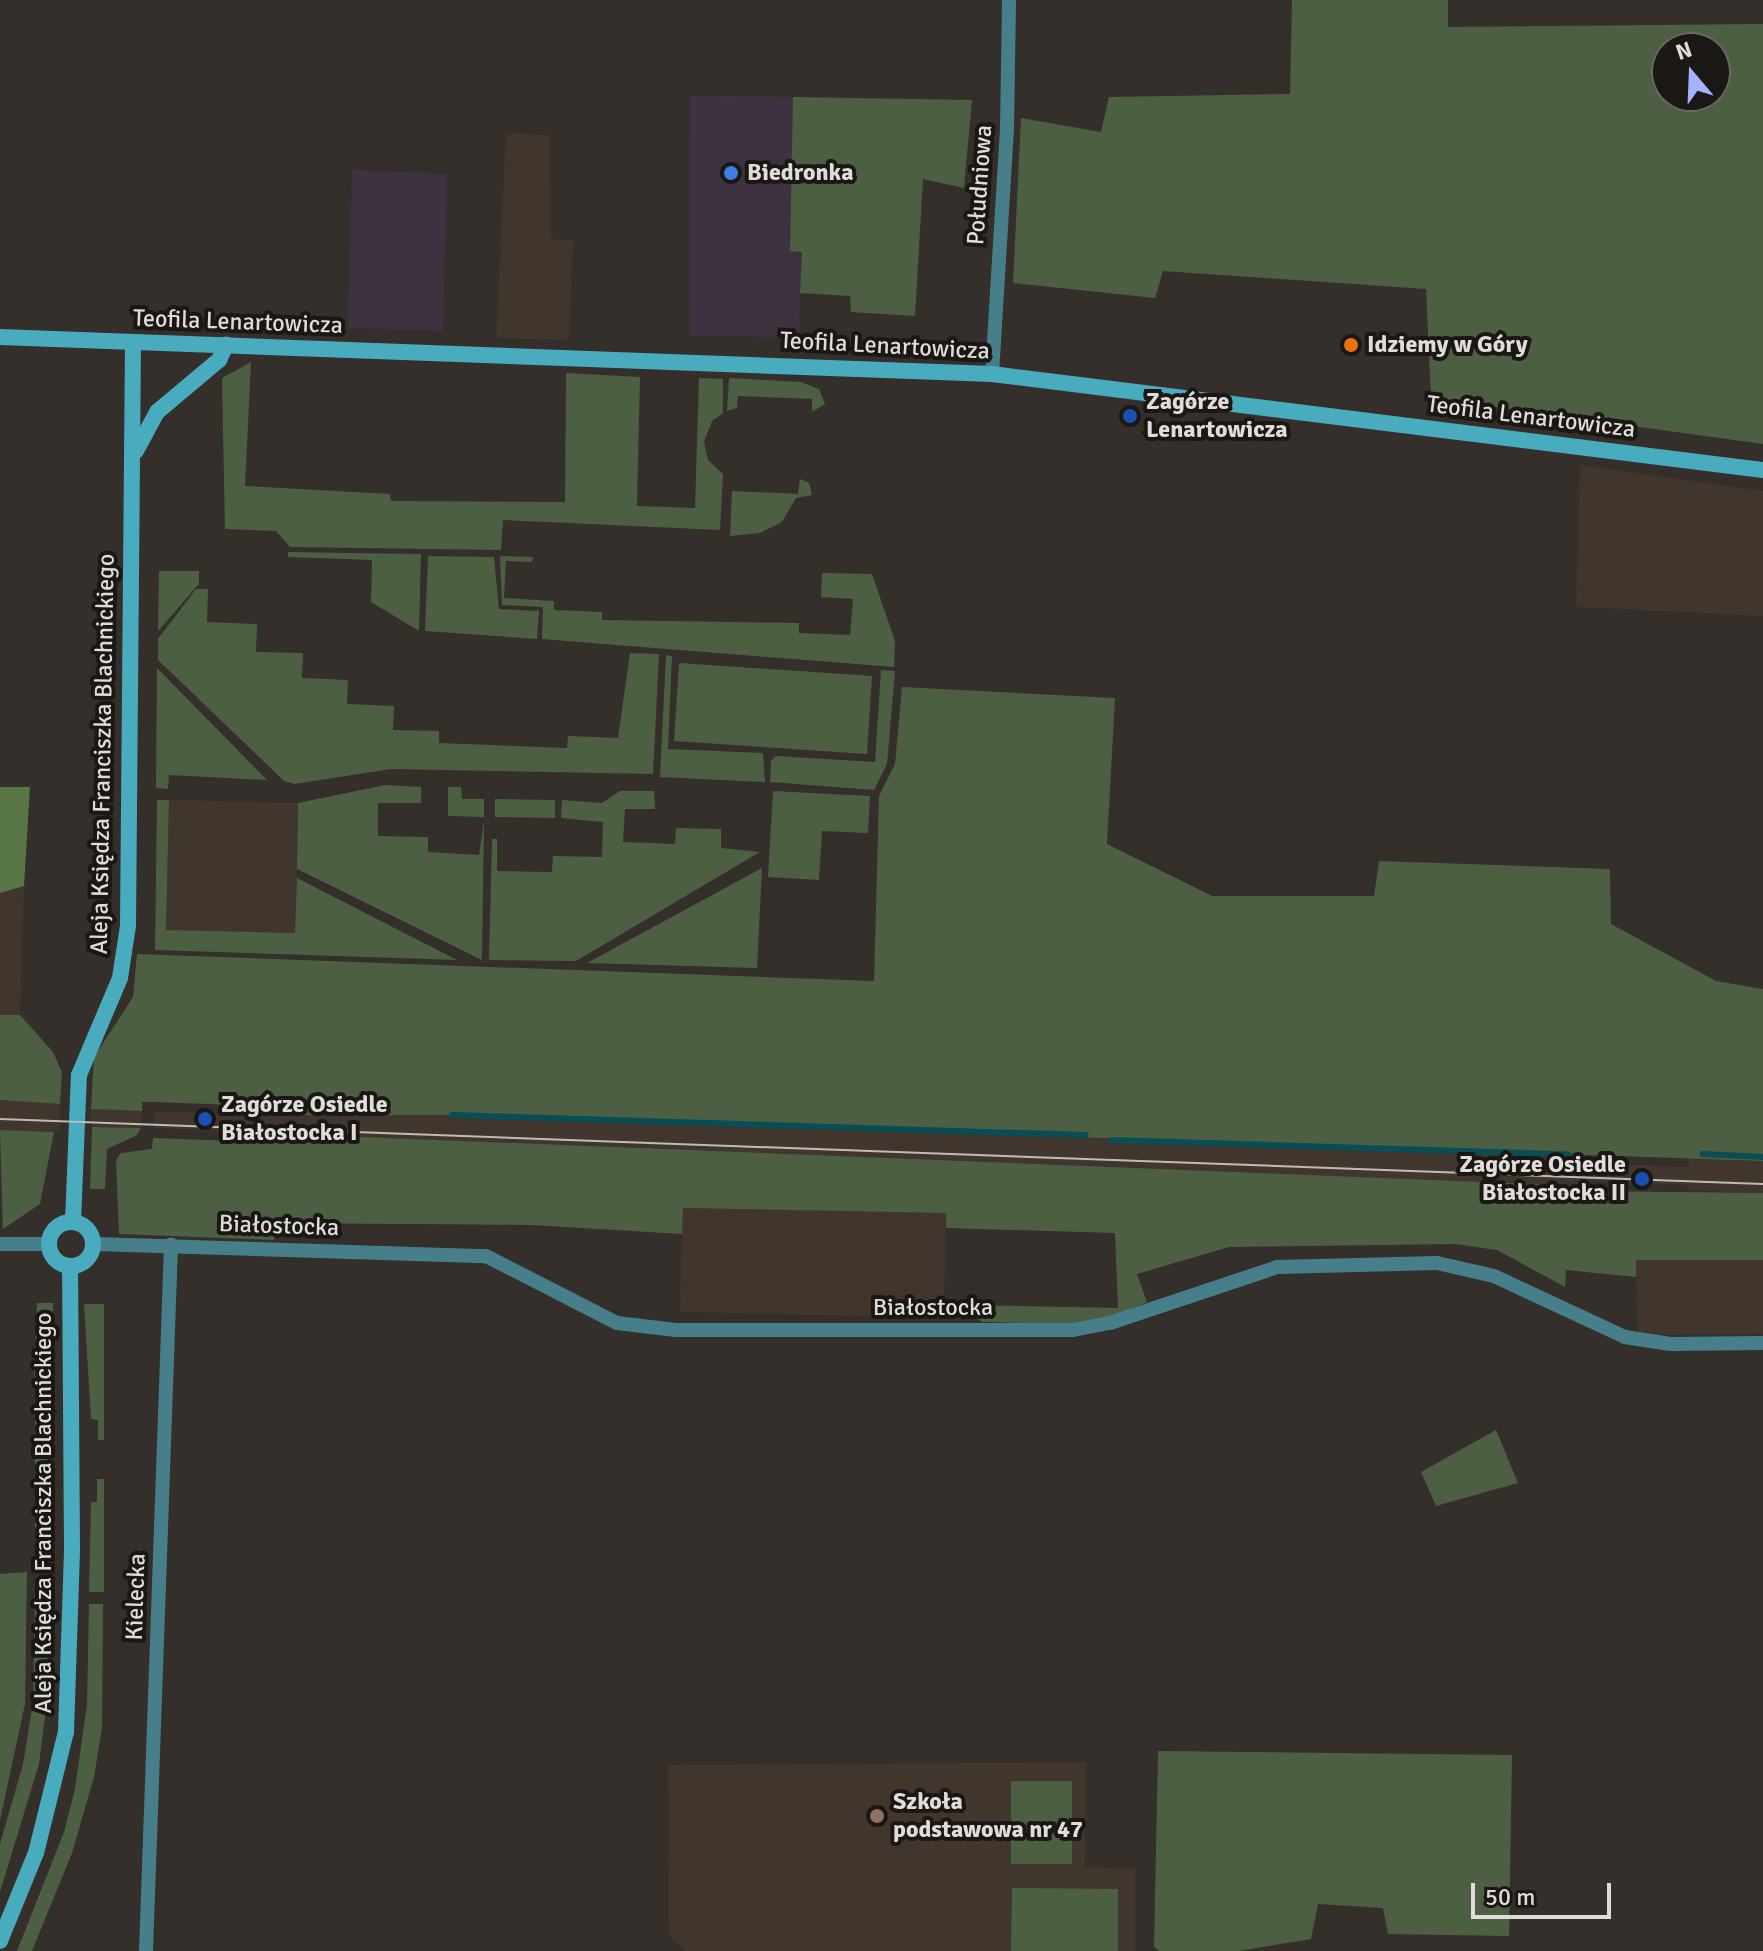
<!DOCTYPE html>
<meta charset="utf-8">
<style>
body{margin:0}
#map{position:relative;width:1763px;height:1951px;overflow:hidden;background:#342f2a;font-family:Signika,sans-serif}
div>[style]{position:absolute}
.commercial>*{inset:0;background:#3e3241}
.built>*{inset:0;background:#40362d}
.green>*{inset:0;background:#4d5f43}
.forest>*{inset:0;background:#577545}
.stream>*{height:6px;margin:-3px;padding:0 3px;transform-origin:3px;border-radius:3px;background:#094e54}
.street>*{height:14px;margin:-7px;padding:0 7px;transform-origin:7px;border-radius:7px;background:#467f8a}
.secondary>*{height:16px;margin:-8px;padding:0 8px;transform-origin:8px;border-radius:8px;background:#49abbe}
.secondary>.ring{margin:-8px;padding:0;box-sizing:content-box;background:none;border:16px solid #49abbe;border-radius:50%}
.tram>*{height:2px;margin:-1px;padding:0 1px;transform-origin:1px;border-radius:1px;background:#bfbbb8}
.dots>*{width:22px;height:22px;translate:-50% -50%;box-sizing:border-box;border:4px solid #1a1715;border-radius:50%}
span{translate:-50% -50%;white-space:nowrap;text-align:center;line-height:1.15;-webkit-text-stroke:8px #1a1715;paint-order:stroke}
.poi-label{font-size:24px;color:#dfdcd9;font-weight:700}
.left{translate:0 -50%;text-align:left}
.right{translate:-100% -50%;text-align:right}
.street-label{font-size:24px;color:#dfdcd9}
.north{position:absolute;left:1651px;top:32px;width:80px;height:80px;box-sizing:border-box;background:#1a1715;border:2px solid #696663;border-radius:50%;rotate:341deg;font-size:22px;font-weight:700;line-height:32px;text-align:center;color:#dfdcd9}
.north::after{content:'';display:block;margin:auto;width:28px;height:36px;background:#a3b2fd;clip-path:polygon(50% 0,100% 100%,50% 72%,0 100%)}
.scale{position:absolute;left:1471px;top:1883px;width:140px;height:36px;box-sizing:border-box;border:4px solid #dfdcd9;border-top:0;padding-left:10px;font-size:24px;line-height:28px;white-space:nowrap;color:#dfdcd9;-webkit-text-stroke:6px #1a1715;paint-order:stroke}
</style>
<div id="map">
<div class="commercial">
<div style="clip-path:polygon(690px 96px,793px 97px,790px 251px,802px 252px,799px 338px,689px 335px)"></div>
<div style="clip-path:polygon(352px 170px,447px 174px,443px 331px,348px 328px)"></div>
</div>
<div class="built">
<div style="clip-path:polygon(506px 133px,550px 135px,551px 239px,573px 240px,569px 340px,496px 338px)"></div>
<div style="clip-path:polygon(1580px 465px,1763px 491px,1763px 616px,1576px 607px)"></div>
<div style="clip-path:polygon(169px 800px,298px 803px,296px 933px,166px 930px)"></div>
<div style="clip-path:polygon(24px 886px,20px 1015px,0 1015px,0 893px)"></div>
<div style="clip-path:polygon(0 1100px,60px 1104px,60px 1132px,0 1130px)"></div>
<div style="clip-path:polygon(91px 1109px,142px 1111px,141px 1128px,92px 1127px)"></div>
<div style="clip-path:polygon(154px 1112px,447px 1115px,1473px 1147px,1586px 1153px,1587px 1163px,1688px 1167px,1689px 1157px,1763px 1161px,1763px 1193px,1688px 1190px,1687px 1185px,1586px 1181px,1585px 1186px,995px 1165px,154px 1128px)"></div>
<div style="clip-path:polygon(682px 1208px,946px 1213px,944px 1318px,680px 1312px)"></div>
<div style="clip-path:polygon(1635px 1260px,1763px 1260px,1763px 1334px,1638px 1335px)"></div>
<div style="clip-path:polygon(1086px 1762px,1085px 1867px,1135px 1868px,1135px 1951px,686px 1951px,669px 1935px,668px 1765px)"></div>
</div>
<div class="green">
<div style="clip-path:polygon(evenodd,1292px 0,1448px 0,1448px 27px,1763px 24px,1763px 444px,1431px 398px,1426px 289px,1163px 271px,1155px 298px,1013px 283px,1021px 118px,1101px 132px,1109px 97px,1290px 94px,1292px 0,1667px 48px,1715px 48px,1715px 96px,1667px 96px,1667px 48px)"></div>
<div style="clip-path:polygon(793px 97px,972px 100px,964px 188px,923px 179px,915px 316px,851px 312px,850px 296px,800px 293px,802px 252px,790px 251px)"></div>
<div style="clip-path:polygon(251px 362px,245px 486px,390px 494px,391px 501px,565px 502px,566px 373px,640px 377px,637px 506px,695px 508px,699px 378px,723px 379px,723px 413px,712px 421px,704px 442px,708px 460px,723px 474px,720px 530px,503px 520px,501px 550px,290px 547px,276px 531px,225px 529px,222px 378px)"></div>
<div style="clip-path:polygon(729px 378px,801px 382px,819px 389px,825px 404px,812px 412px,812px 399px,738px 396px,737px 408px,727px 411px)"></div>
<div style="clip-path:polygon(800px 479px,809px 483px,812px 495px,796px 498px,782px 522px,760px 533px,730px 536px,732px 491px,798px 494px)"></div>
<div style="clip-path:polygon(288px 552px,421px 554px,419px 631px,371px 602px,372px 560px,288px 557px)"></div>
<div style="clip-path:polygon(428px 556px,494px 557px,499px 609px,539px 611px,537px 639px,425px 631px)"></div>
<div style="clip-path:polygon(500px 556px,533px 557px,532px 562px,506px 561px,504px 598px,554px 601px,554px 610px,602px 612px,602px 620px,799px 623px,799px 633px,850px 635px,853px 599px,821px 597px,822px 573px,872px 574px,895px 641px,894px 667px,542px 639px,543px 607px,502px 605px)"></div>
<div style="clip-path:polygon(159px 571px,199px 571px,199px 584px,158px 631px)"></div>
<div style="clip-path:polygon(196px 589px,208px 589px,207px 622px,257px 624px,256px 652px,303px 653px,302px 678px,348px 680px,347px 704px,394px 706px,393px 730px,439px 731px,439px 743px,567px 748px,568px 736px,618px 738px,630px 653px,659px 654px,653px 774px,391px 769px,294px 784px,284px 781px,158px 660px,158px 639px)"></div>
<div style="clip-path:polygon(666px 655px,672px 656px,668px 749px,763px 753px,765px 782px,660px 777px)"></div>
<div style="clip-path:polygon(679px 663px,872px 676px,867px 754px,674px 741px)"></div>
<div style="clip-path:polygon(157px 668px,267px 780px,169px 775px,168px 789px,156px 788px)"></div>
<div style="clip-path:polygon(881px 670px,895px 671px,887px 764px,874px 790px,770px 782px,771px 761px,776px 756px,875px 762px)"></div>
<div style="clip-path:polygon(902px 687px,1115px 698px,1107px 844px,1212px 896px,1374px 896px,1379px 861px,1610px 869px,1611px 924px,1716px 981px,1763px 989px,1763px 1161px,447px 1115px,262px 1115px,262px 1106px,154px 1102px,142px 1102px,142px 1111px,91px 1109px,94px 1057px,133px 997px,137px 954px,874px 981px,879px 796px,895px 764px)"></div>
<div style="clip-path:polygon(385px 785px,421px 787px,421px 803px,378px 803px,378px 836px,428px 837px,428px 852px,479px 855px,484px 821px,482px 960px,297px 869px,298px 803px)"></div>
<div style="clip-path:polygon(448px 787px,461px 787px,462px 799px,484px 799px,484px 817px,448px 816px)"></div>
<div style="clip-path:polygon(620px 791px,654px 791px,655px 809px,625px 809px,623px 842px,675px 844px,676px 828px,721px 829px,721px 848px,760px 852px,576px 961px,489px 960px,492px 839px,497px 839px,497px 871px,552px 872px,553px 856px,602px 857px,603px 822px,561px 818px,562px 800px,602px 803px)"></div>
<div style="clip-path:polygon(773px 791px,870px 796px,868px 833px,822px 831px,819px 880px,768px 877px)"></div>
<div style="clip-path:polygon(495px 799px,555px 800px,555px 818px,495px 817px)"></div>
<div style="clip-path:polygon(157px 800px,169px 800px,166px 930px,295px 933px,297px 878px,457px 960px,155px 950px)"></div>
<div style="clip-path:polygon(762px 868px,757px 968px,587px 963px)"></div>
<div style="clip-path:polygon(0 1015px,20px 1015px,53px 1052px,62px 1072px,60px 1104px,0 1100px)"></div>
<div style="clip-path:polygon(92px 1127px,141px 1128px,137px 1135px,107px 1149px,105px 1189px,90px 1189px)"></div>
<div style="clip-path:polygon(0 1130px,54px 1132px,40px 1204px,3px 1229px,3px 1235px)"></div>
<div style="clip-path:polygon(262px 1133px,1585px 1186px,1586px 1191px,1763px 1193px,1763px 1260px,1636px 1260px,1636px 1277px,1566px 1270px,1565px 1287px,1497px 1250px,1455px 1244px,1229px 1247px,1137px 1274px,1147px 1302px,1111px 1317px,1078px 1324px,983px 1322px,972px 1316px,970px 1305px,1118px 1308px,1115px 1233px,946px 1228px,946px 1213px,683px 1208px,682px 1234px,532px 1225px,275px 1223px,274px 1240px,119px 1234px,116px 1160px,121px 1153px,152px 1149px,153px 1138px,261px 1142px)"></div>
<div style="clip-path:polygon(37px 1303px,53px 1303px,53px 1361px,47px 1361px,47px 1380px,34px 1380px)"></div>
<div style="clip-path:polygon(84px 1304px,104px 1304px,104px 1440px,98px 1440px,98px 1420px,91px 1419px)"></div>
<div style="clip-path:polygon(35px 1420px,46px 1421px,46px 1444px,52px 1445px,51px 1536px,46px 1541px,35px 1541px)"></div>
<div style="clip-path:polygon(1496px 1430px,1518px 1483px,1436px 1506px,1421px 1472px)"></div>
<div style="clip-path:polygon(97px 1479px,104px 1479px,104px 1592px,89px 1592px,91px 1502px,97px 1502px)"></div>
<div style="clip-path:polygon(27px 1572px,25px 1704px,0 1820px,0 1574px)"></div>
<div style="clip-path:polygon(51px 1588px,49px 1685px,39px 1764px,0 1892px,0 1844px,23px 1764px,33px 1703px,35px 1591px)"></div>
<div style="clip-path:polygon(89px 1604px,103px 1604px,102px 1728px,94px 1777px,72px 1853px,32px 1951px,17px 1951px,64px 1832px,75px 1789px,87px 1704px)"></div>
<div style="clip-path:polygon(1158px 1751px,1512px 1755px,1509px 1936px,1388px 1934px,1383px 1908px,1318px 1904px,1311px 1939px,1238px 1951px,1159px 1951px,1154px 1947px)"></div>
<div style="clip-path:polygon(1011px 1781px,1072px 1781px,1072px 1864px,1011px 1864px)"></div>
<div style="clip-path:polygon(1012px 1888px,1118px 1889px,1118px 1951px,1011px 1951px)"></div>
</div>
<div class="forest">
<div style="clip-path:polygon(0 787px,30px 787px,24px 886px,0 893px)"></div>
</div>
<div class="stream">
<div style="left:452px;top:1115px;width:634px;rotate:1.81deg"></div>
<div style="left:1111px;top:1140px;width:458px;rotate:1.8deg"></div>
<div style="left:1703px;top:1154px;width:60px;rotate:2.9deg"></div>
</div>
<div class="street">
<div style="left:992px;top:374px;width:245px;rotate:-86.5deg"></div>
<div style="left:1007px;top:129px;width:129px;rotate:-89.1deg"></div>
<div style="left:0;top:1244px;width:49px"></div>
<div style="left:94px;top:1244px;width:392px;rotate:1.8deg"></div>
<div style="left:486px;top:1256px;width:147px;rotate:27.1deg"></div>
<div style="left:617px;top:1323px;width:59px;rotate:6.8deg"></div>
<div style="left:676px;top:1330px;width:397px"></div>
<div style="left:1073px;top:1330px;width:38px;rotate:-11deg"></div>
<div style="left:1110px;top:1323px;width:176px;rotate:-18.5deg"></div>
<div style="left:1277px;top:1267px;width:160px;rotate:-1.4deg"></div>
<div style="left:1437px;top:1263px;width:58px;rotate:12.8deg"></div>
<div style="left:1494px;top:1276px;width:145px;rotate:25deg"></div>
<div style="left:1625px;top:1337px;width:46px;rotate:8.8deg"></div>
<div style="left:1670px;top:1344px;width:93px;rotate:-0.6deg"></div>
<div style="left:146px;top:1951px;width:707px;rotate:-87.97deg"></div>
</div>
<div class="secondary">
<div style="left:0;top:337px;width:993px;rotate:2.14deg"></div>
<div style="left:992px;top:374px;width:777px;rotate:7.1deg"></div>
<div style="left:136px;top:451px;width:44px;rotate:-61.7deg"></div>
<div style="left:157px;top:412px;width:81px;rotate:-40deg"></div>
<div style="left:219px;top:360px;width:17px;rotate:-65deg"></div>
<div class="ring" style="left:49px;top:1222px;width:28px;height:28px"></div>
<div style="left:73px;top:1222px;width:147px;rotate:-87.7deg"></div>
<div style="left:79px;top:1075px;width:105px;rotate:-67.1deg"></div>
<div style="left:120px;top:978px;width:53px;rotate:-81.3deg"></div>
<div style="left:128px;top:926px;width:584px;rotate:-89.51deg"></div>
<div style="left:0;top:1941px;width:95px;rotate:-67.8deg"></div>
<div style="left:36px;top:1853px;width:125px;rotate:-76.1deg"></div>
<div style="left:66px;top:1732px;width:185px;rotate:-88.1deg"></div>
<div style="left:72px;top:1547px;width:281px;rotate:-90.4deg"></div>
</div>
<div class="tram">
<div style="left:0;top:1119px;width:1764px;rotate:2.11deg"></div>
</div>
<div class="dots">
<div style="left:731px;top:173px;background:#3f7fe0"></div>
<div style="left:1351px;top:345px;background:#e8710a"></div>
<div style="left:1130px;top:416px;background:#1a4fb4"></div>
<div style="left:205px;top:1119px;background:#1a4fb4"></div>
<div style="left:1642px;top:1179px;background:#1a4fb4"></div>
<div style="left:877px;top:1816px;background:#8d6e63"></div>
</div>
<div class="poi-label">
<span class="left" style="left:747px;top:173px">Biedronka</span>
<span class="left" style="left:1367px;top:345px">Idziemy w Góry</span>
<span class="left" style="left:1146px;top:416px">Zagórze<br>Lenartowicza</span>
<span class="left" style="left:221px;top:1119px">Zagórze Osiedle<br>Białostocka I</span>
<span class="right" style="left:1626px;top:1179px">Zagórze Osiedle<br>Białostocka II</span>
<span class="left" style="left:893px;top:1816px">Szkoła<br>podstawowa nr 47</span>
</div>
<div class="street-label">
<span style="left:980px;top:185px;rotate:-86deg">Południowa</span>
<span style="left:238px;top:322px;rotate:2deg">Teofila Lenartowicza</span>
<span style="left:885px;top:346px;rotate:3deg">Teofila Lenartowicza</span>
<span style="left:1531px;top:417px;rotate:7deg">Teofila Lenartowicza</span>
<span style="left:103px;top:754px;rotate:-89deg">Aleja Księdza Franciszka Blachnickiego</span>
<span style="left:279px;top:1226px;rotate:2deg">Białostocka</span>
<span style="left:933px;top:1308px">Białostocka</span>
<span style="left:44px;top:1513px;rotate:-90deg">Aleja Księdza Franciszka Blachnickiego</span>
<span style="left:136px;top:1597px;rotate:-88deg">Kielecka</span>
</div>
<div class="north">N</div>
<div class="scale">50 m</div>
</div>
